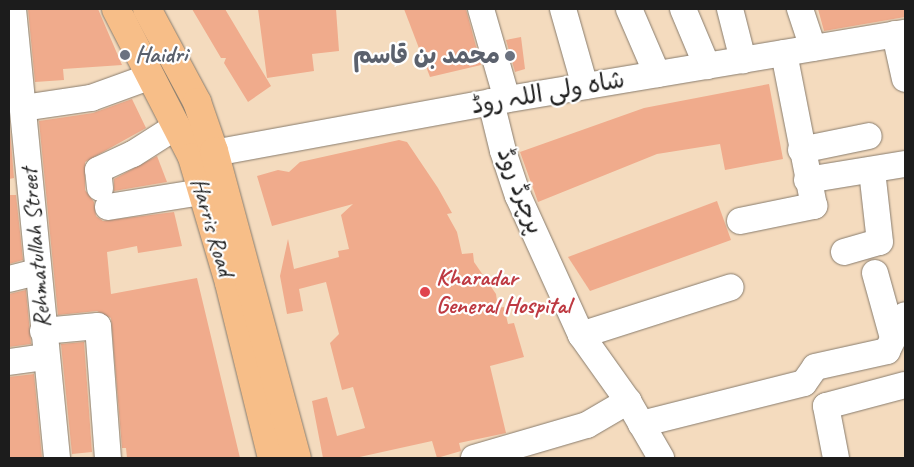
<!DOCTYPE html>
<meta charset="utf-8">
<style>
body{margin:0}
#map{position:relative;width:914px;height:467px;overflow:hidden;background:#f4dbbe;font-family:Caveat,"Playpen Sans Arabic",sans-serif}
div>[style]{position:absolute}
.building>*{inset:0;background:#f0ab8c}
.roads{filter:drop-shadow(0 0 1px #887c6d) drop-shadow(0 0 1px #887c6d)}
.minor>*{height:26px;margin:-13px;padding:0 13px;transform-origin:13px;border-radius:13px;background:#fff}
.major>*{height:28px;margin:-14px;padding:0 14px;transform-origin:14px;border-radius:14px;background:#f7be88}
.dots>*{width:14px;height:14px;translate:-50% -50%;box-sizing:border-box;border:2px solid #fff;border-radius:50%}
span{translate:-50% -50%;white-space:nowrap;text-align:center;line-height:1.15;-webkit-text-stroke:4.5px #fff;paint-order:stroke}
.worship-label{font-size:24px;color:#5b616d;font-weight:700}
.left{translate:0 -50%;text-align:left}
.right{translate:-100% -50%;text-align:right}
.street-label{font-size:24px;color:#1c1c1c}
.health-label{font-size:24px;color:#be3a42;font-weight:700}
.frame{position:absolute;inset:0;border:10px solid #1c1c1c;pointer-events:none}
</style>
<div id="map">
<div class="building">
<div style="clip-path:polygon(28px 9px,98px 9px,122px 65px,63px 69px,64px 80px,35px 82px)"></div>
<div style="clip-path:polygon(192px 9px,225px 9px,271px 86px,248px 102px,224px 63px,226px 58px,221px 58px)"></div>
<div style="clip-path:polygon(258px 9px,336px 9px,339px 51px,312px 54px,314px 71px,267px 78px)"></div>
<div style="clip-path:polygon(404px 9px,466px 9px,481px 65px,430px 77px)"></div>
<div style="clip-path:polygon(818px 9px,905px 9px,905px 17px,824px 31px)"></div>
<div style="clip-path:polygon(521px 37px,525px 69px,515px 72px,506px 40px)"></div>
<div style="clip-path:polygon(769px 84px,783px 159px,725px 170px,720px 144px,657px 154px,538px 202px,520px 152px,644px 108px)"></div>
<div style="clip-path:polygon(132px 99px,146px 128px,85px 162px,85px 190px,94px 202px,96px 216px,103px 221px,174px 212px,182px 246px,138px 253px,137px 246px,107px 252px,111px 294px,197px 278px,240px 458px,127px 458px,126px 448px,122px 448px,111px 318px,97px 311px,58px 315px,39px 121px,93px 113px)"></div>
<div style="clip-path:polygon(9px 119px,14px 178px,9px 179px)"></div>
<div style="clip-path:polygon(399px 140px,407px 142px,438px 188px,452px 213px,447px 214px,457px 232px,462px 254px,473px 253px,474px 262px,496px 294px,498px 308px,504px 307px,508px 324px,514px 323px,524px 357px,490px 366px,506px 433px,459px 443px,461px 451px,437px 458px,432px 441px,355px 458px,323px 458px,312px 401px,327px 397px,337px 436px,365px 428px,353px 387px,342px 390px,330px 343px,339px 334px,326px 282px,299px 289px,303px 311px,287px 314px,280px 276px,288px 239px,294px 269px,339px 257px,338px 251px,349px 249px,341px 215px,353px 204px,272px 226px,257px 176px,278px 170px,289px 172px,300px 162px)"></div>
<div style="clip-path:polygon(157px 156px,167px 182px,114px 191px,114px 179px)"></div>
<div style="clip-path:polygon(9px 195px,16px 195px,23px 260px,9px 264px)"></div>
<div style="clip-path:polygon(717px 201px,731px 240px,590px 291px,568px 257px)"></div>
<div style="clip-path:polygon(26px 290px,31px 344px,9px 347px,9px 294px)"></div>
<div style="clip-path:polygon(84px 342px,92px 452px,72px 454px,61px 344px)"></div>
<div style="clip-path:polygon(34px 374px,42px 458px,9px 458px,9px 377px)"></div>
</div>
<div class="roads">
<div class="minor">
<div style="left:13px;top:9px;width:451px;rotate:84.4deg"></div>
<div style="left:481px;top:9px;width:94px;rotate:73.9deg"></div>
<div style="left:563px;top:9px;width:80px;rotate:74.1deg"></div>
<div style="left:629px;top:9px;width:71px;rotate:66.7deg"></div>
<div style="left:683px;top:9px;width:62px;rotate:67.2deg"></div>
<div style="left:730px;top:9px;width:53px;rotate:75.7deg"></div>
<div style="left:800px;top:9px;width:41px;rotate:71.6deg"></div>
<div style="left:895px;top:34px;width:46px;rotate:77.5deg"></div>
<div style="left:491px;top:102px;width:50px;rotate:76.2deg"></div>
<div style="left:503px;top:151px;width:47px;rotate:71.6deg"></div>
<div style="left:518px;top:196px;width:153px;rotate:65.6deg"></div>
<div style="left:581px;top:335px;width:81px;rotate:54.5deg"></div>
<div style="left:628px;top:401px;width:66px;rotate:59.9deg"></div>
<div style="left:23px;top:108px;width:69px;rotate:-8.4deg"></div>
<div style="left:91px;top:98px;width:62px;rotate:-19.9deg"></div>
<div style="left:801px;top:150px;width:69px;rotate:-11.6deg"></div>
<div style="left:192px;top:157px;width:304px;rotate:-10.4deg"></div>
<div style="left:491px;top:102px;width:420px;rotate:-9.5deg"></div>
<div style="left:807px;top:180px;width:99px;rotate:-9.3deg"></div>
<div style="left:100px;top:188px;width:18px;rotate:-96deg"></div>
<div style="left:98px;top:170px;width:38px;rotate:-25deg"></div>
<div style="left:133px;top:154px;width:52px;rotate:-32.5deg"></div>
<div style="left:108px;top:207px;width:95px;rotate:-9.1deg"></div>
<div style="left:740px;top:221px;width:76px;rotate:-11.5deg"></div>
<div style="left:814px;top:206px;width:156px;rotate:-101.1deg"></div>
<div style="left:844px;top:252px;width:37px;rotate:-16deg"></div>
<div style="left:880px;top:242px;width:71px;rotate:-96.4deg"></div>
<div style="left:875px;top:273px;width:67px;rotate:74.5deg"></div>
<div style="left:9px;top:279px;width:29px;rotate:-14deg"></div>
<div style="left:43px;top:331px;width:55px;rotate:-5.2deg"></div>
<div style="left:98px;top:326px;width:132px;rotate:85.7deg"></div>
<div style="left:581px;top:335px;width:157px;rotate:-17.7deg"></div>
<div style="left:9px;top:362px;width:37px;rotate:-8deg"></div>
<div style="left:641px;top:424px;width:168px;rotate:-14.1deg"></div>
<div style="left:804px;top:383px;width:19px;rotate:-55deg"></div>
<div style="left:815px;top:367px;width:74px;rotate:-12.5deg"></div>
<div style="left:887px;top:351px;width:40px;rotate:-63.4deg"></div>
<div style="left:474px;top:458px;width:118px;rotate:-16.3deg"></div>
<div style="left:587px;top:425px;width:48px;rotate:-30.3deg"></div>
<div style="left:836px;top:458px;width:53px;rotate:-100.9deg"></div>
<div style="left:826px;top:406px;width:82px;rotate:-14.9deg"></div>
</div>
<div class="major">
<div style="left:116px;top:9px;width:166px;rotate:62.8deg"></div>
<div style="left:192px;top:157px;width:131px;rotate:73.6deg"></div>
<div style="left:229px;top:283px;width:180px;rotate:76.2deg"></div>
<div style="left:147px;top:9px;width:106px;rotate:61.7deg"></div>
<div style="left:197px;top:102px;width:52px;rotate:70.9deg"></div>
<div style="left:214px;top:151px;width:318px;rotate:74.9deg"></div>
</div>
</div>
<div class="dots">
<div style="left:125px;top:55px;background:#6b7280"></div>
<div style="left:510px;top:56px;background:#6b7280"></div>
<div style="left:425px;top:292px;background:#e0444e"></div>
</div>
<div class="worship-label">
<span class="left" style="left:135px;top:55px">Haidri</span>
<span class="right" style="left:500px;top:56px">محمد بن قاسم</span>
</div>
<div class="street-label">
<span style="left:548px;top:93px;rotate:-10deg">شاہ ولی اللہ روڈ</span>
<span style="left:520px;top:191px;rotate:69deg">پرچرڈ روڈ</span>
<span style="left:212px;top:227px;rotate:74deg">Harris Road</span>
<span style="left:36px;top:248px;rotate:-95deg">Rehmatullah Street</span>
</div>
<div class="health-label">
<span class="left" style="left:436px;top:292px">Kharadar<br>General Hospital</span>
</div>
<div class="frame"></div>
</div>
